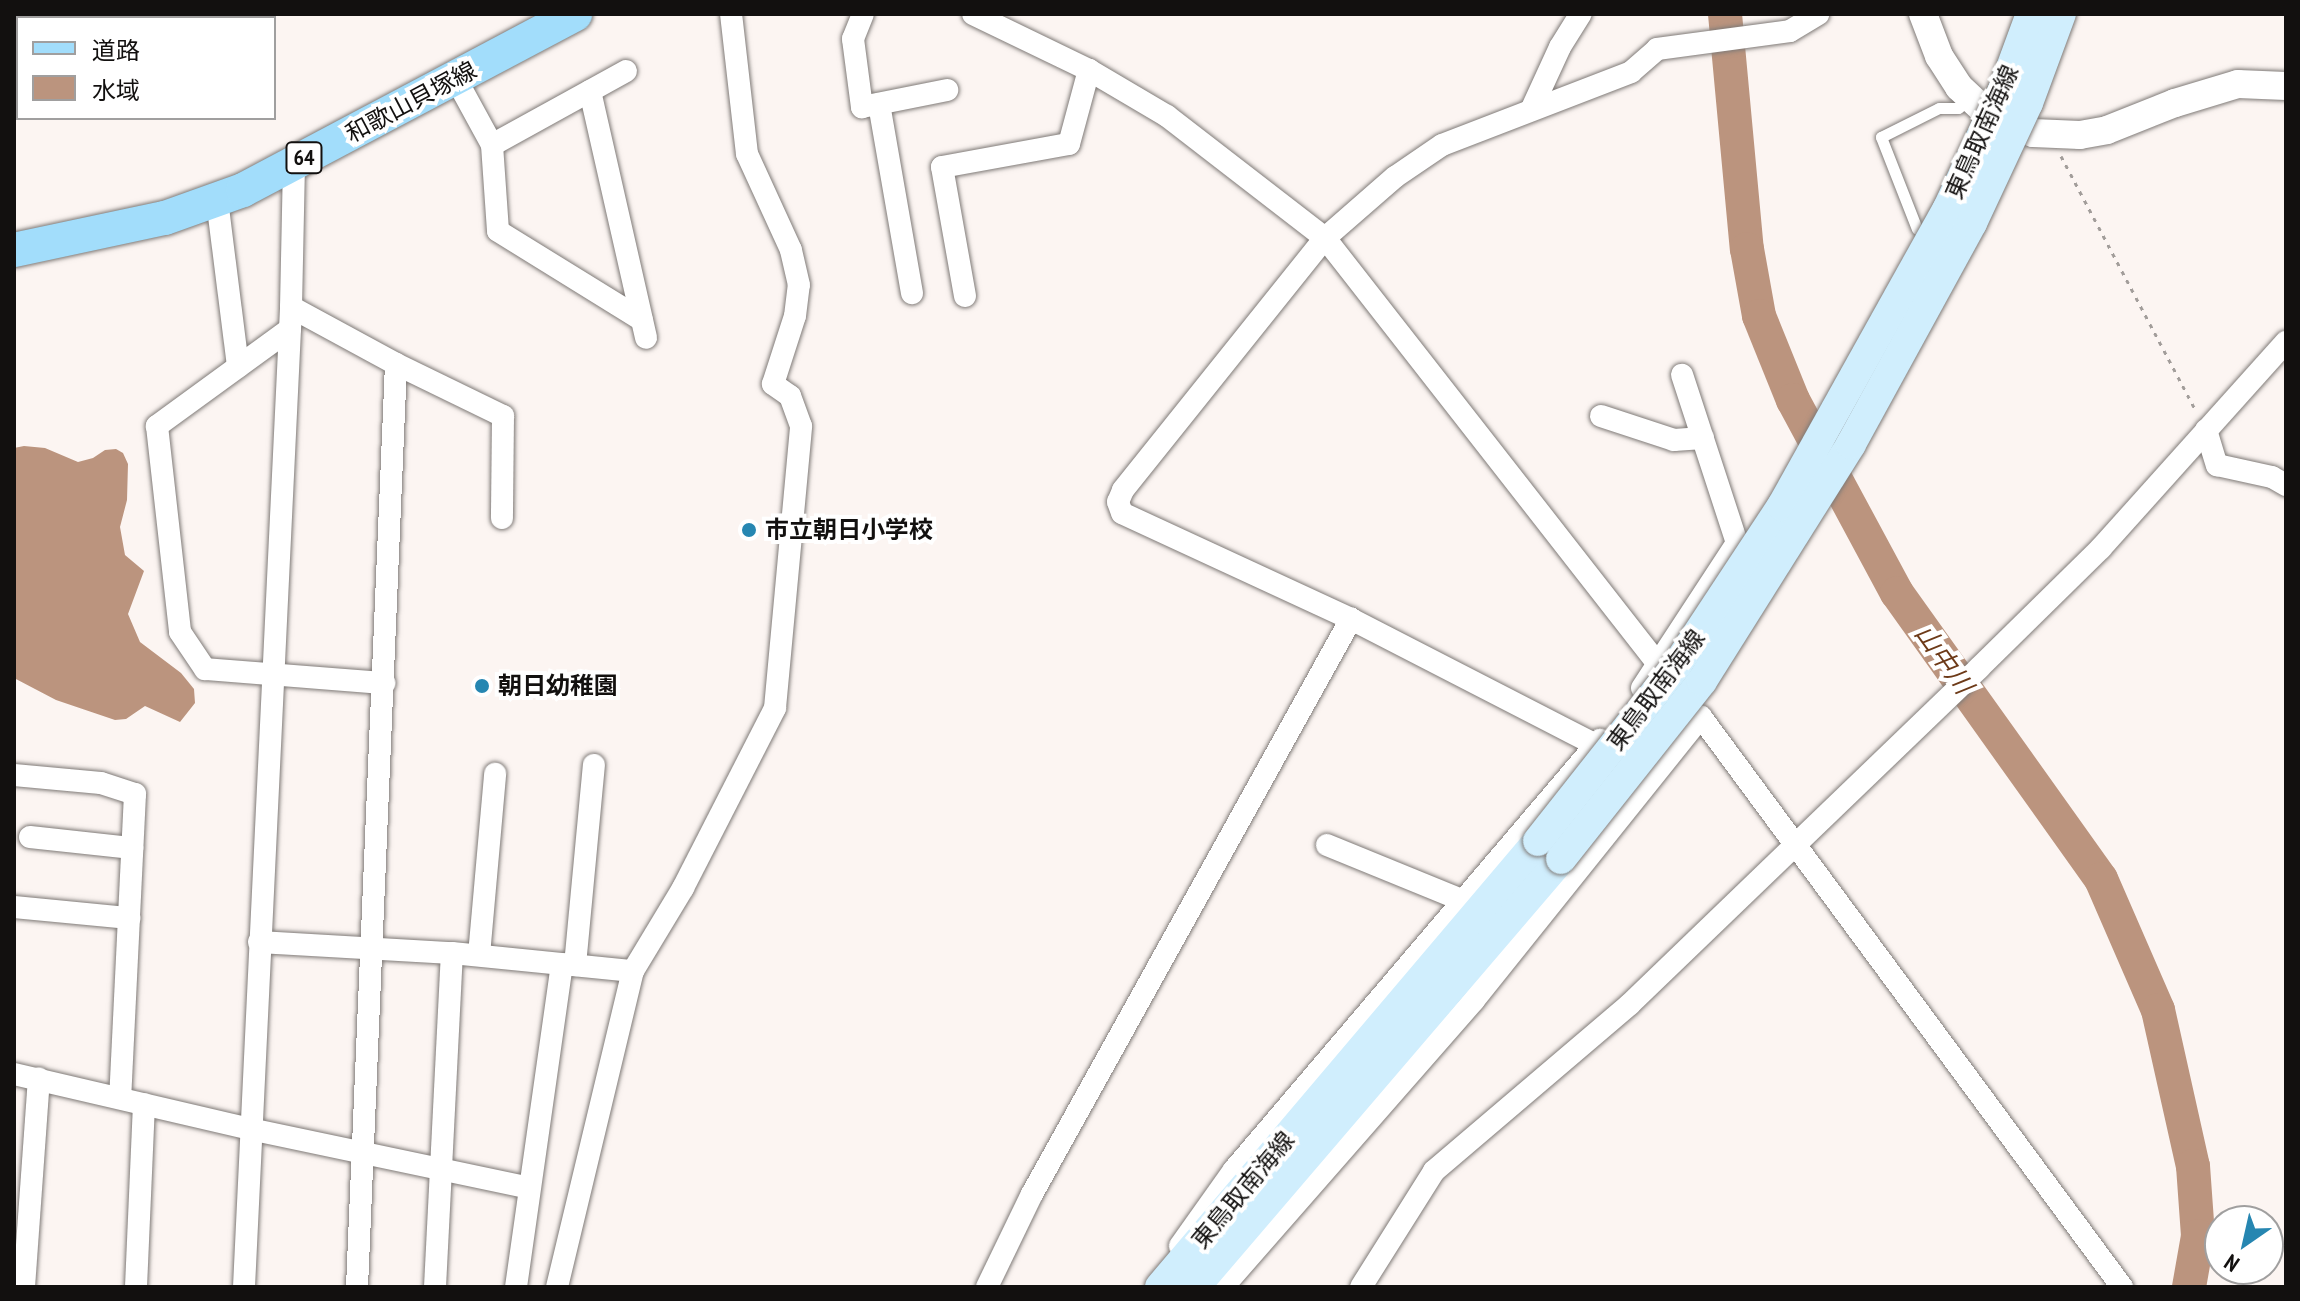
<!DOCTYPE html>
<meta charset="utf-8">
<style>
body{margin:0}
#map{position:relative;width:2300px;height:1301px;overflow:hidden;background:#fcf5f2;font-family:"PT Sans Narrow","Noto Sans JP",sans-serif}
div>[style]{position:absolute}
.water>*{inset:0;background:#bb947e}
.river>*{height:34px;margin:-17px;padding:0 17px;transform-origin:17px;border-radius:17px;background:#bb947e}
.path>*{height:3px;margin-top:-1.5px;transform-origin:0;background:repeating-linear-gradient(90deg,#a29d9a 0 4px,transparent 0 10px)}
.roads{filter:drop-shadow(0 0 2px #7f7a77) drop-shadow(0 0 2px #7f7a77)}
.service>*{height:11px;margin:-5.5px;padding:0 5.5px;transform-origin:5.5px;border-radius:5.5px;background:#fff}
.minor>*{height:22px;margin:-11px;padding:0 11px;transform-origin:11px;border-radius:11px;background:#fff}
.tertiary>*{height:28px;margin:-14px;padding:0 14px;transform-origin:14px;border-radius:14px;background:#fff}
.secondary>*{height:30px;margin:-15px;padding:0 15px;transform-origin:15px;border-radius:15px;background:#d0eefd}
.primary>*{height:34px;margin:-17px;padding:0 17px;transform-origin:17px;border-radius:17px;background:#a2ddfb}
.bridges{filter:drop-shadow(0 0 2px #7f7a77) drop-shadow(0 0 2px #7f7a77)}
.secondary-bridge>*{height:30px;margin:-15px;padding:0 15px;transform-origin:15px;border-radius:15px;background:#d0eefd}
.dots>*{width:22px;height:22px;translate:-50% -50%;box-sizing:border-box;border:4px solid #fff;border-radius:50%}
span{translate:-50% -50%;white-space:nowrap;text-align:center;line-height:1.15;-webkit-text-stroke:8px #fff;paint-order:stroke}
.shield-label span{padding:2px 6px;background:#fff;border:2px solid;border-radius:6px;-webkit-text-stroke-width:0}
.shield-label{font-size:22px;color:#12100f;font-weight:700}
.street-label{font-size:24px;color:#12100f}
.poi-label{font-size:24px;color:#12100f;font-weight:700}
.left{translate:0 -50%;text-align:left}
.water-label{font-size:26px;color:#6d3a18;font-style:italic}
.frame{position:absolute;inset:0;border:16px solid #12100f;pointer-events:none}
.legend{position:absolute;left:16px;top:16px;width:260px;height:104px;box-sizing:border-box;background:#fff;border:2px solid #a09f9f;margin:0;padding:10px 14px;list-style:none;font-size:24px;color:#12100f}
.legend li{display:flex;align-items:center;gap:16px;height:40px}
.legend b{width:40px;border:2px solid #a09f9f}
.north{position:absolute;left:2204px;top:1205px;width:80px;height:80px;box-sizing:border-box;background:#fff;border:2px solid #a09f9f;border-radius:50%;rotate:214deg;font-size:22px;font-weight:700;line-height:32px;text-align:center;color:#12100f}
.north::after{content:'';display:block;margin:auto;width:28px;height:36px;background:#2686b1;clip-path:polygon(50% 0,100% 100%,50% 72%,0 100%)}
</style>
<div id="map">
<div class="water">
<div style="clip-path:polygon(24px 446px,45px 448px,78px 462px,93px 458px,105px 450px,116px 449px,123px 453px,128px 464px,127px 500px,120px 527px,125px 555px,144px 571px,128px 614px,140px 642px,181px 673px,194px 689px,195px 703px,180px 722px,145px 706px,126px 719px,115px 720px,56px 700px,14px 678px,14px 448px)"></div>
</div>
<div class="river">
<div style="left:1725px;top:14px;width:236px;rotate:84.7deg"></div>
<div style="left:1747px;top:249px;width:68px;rotate:79.8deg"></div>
<div style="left:1759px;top:316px;width:91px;rotate:68deg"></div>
<div style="left:1793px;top:400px;width:219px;rotate:61.7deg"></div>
<div style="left:1897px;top:593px;width:351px;rotate:54.5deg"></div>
<div style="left:2101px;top:879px;width:143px;rotate:66.5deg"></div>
<div style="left:2158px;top:1010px;width:160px;rotate:77.4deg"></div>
<div style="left:2193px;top:1166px;width:70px;rotate:85.9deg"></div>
<div style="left:2198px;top:1236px;width:52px;rotate:100deg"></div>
</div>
<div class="path">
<div style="left:2061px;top:156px;width:289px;rotate:62.1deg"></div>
</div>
<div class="roads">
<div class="service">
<div style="left:1917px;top:229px;width:99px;rotate:-111.4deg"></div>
<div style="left:1881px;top:137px;width:65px;rotate:-26.6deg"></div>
<div style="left:1939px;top:108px;width:19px"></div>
<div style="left:1958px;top:108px;width:16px;rotate:-35deg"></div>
</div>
<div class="minor">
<div style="left:863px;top:14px;width:27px;rotate:112deg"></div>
<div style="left:853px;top:39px;width:69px;rotate:82.5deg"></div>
<div style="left:862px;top:107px;width:87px;rotate:-11.3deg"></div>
<div style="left:973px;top:14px;width:129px;rotate:25.8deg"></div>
<div style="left:1089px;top:70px;width:91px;rotate:30.5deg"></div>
<div style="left:1167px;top:116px;width:200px;rotate:37.7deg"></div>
<div style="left:1325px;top:238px;width:552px;rotate:51.99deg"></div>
<div style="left:456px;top:79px;width:75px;rotate:61.4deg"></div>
<div style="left:492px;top:145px;width:86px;rotate:86deg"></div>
<div style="left:498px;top:231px;width:169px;rotate:31.7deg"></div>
<div style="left:590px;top:91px;width:253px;rotate:77.2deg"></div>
<div style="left:879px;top:104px;width:192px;rotate:80.1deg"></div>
<div style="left:1532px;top:108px;width:67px;rotate:-65.3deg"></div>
<div style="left:1560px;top:47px;width:39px;rotate:-58deg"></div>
<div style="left:492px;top:145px;width:153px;rotate:-28.9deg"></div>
<div style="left:217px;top:200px;width:168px;rotate:82.8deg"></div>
<div style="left:965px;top:296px;width:131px;rotate:-100.1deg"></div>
<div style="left:942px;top:167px;width:129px;rotate:-10.3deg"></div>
<div style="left:1069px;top:144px;width:77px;rotate:-74.9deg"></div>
<div style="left:291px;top:307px;width:119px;rotate:28.5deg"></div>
<div style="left:396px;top:364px;width:119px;rotate:25.9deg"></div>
<div style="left:503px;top:416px;width:102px;rotate:90.6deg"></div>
<div style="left:290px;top:329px;width:165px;rotate:143.9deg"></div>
<div style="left:157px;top:426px;width:207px;rotate:83.6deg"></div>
<div style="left:180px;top:632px;width:45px;rotate:56deg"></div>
<div style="left:205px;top:669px;width:180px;rotate:4.5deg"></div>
<div style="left:1601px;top:416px;width:77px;rotate:18.2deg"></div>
<div style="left:1674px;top:440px;width:29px;rotate:-4deg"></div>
<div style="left:2206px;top:430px;width:37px;rotate:73deg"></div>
<div style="left:2217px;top:465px;width:56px;rotate:12.3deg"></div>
<div style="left:2272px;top:477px;width:16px;rotate:30deg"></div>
<div style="left:1642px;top:688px;width:173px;rotate:-56.8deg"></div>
<div style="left:1737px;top:543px;width:177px;rotate:-108.1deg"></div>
<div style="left:1596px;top:745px;width:276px;rotate:-152.8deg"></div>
<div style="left:1351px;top:619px;width:252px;rotate:-155.2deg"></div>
<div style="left:1122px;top:513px;width:12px;rotate:-110deg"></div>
<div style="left:1118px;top:502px;width:13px;rotate:-67deg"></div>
<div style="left:1123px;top:490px;width:323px;rotate:-51.3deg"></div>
<div style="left:1325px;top:238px;width:93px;rotate:-41.1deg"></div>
<div style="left:1395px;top:177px;width:57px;rotate:-34.2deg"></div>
<div style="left:1442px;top:145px;width:203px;rotate:-21.1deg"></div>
<div style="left:1631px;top:72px;width:35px;rotate:-41deg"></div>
<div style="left:1657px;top:49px;width:134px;rotate:-7.7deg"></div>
<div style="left:1790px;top:31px;width:33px;rotate:-31deg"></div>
<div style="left:14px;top:775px;width:87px;rotate:5.3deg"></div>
<div style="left:101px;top:783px;width:36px;rotate:18deg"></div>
<div style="left:135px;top:794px;width:304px;rotate:92.8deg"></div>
<div style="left:30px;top:837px;width:103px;rotate:6.2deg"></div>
<div style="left:1327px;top:845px;width:148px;rotate:22.2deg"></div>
<div style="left:14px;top:907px;width:116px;rotate:5.5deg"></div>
<div style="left:259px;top:942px;width:193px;rotate:3.3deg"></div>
<div style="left:452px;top:953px;width:182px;rotate:5.7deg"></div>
<div style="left:479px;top:955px;width:182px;rotate:-84.9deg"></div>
<div style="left:575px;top:965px;width:201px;rotate:-84.6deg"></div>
<div style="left:14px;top:1074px;width:242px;rotate:13.1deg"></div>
<div style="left:250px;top:1129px;width:285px;rotate:11.9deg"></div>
<div style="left:1180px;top:1246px;width:93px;rotate:-54.6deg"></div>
<div style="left:1234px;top:1170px;width:565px;rotate:-49.6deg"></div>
<div style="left:24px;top:1287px;width:209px;rotate:-85.9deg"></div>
<div style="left:136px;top:1287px;width:183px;rotate:-87.5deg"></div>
<div style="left:244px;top:1287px;width:981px;rotate:-87.25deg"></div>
<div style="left:291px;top:307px;width:143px;rotate:-88.8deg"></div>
<div style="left:357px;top:1287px;width:924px;rotate:-87.58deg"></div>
<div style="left:435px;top:1287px;width:334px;rotate:-87.1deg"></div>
<div style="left:516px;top:1287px;width:326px;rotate:-81.9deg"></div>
<div style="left:557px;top:1287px;width:325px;rotate:-76.5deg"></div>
<div style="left:633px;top:971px;width:97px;rotate:-58.9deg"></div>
<div style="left:683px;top:888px;width:202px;rotate:-62.9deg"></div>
<div style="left:775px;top:708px;width:283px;rotate:-84.7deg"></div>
<div style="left:801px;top:426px;width:32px;rotate:-110deg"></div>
<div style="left:790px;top:396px;width:21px;rotate:-145deg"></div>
<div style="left:773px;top:384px;width:71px;rotate:-72.1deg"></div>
<div style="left:795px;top:316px;width:31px;rotate:-83deg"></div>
<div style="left:799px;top:285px;width:36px;rotate:-103deg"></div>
<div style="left:791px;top:250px;width:106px;rotate:-114.6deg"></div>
<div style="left:747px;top:154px;width:141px;rotate:-96.5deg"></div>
<div style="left:987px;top:1287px;width:103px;rotate:-64.2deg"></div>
<div style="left:1032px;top:1194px;width:658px;rotate:-60.98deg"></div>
<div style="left:1223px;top:1287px;width:381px;rotate:-48.8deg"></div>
<div style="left:1474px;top:1000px;width:363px;rotate:-51.3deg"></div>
<div style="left:1701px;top:717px;width:709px;rotate:53.55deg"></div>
<div style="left:1361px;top:1287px;width:137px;rotate:-57.8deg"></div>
<div style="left:1434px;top:1171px;width:257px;rotate:-40.4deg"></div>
<div style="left:1630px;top:1004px;width:484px;rotate:-43.9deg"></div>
<div style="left:1979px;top:668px;width:171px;rotate:-44.5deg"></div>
<div style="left:2101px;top:548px;width:277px;rotate:-48.1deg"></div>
</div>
<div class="tertiary">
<div style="left:1923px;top:14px;width:45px;rotate:69.1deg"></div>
<div style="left:1939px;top:56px;width:37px;rotate:57deg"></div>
<div style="left:1959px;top:87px;width:38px;rotate:43deg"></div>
<div style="left:1987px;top:113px;width:50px;rotate:23.5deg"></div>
<div style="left:2033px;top:133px;width:47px;rotate:2.4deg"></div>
<div style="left:2080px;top:135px;width:27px;rotate:-10deg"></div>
<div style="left:2107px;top:130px;width:73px;rotate:-21.7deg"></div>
<div style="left:2175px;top:103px;width:66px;rotate:-16.8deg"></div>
<div style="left:2238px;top:84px;width:48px;rotate:2.4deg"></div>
</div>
<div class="secondary">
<div style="left:1160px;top:1287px;width:585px;rotate:-49.72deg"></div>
<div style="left:1195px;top:1287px;width:563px;rotate:-49.46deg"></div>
</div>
<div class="primary">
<div style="left:14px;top:250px;width:154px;rotate:-12deg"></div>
<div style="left:165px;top:218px;width:83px;rotate:-19.7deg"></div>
<div style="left:243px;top:190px;width:376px;rotate:-27.9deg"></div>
</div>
</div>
<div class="bridges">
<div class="secondary-bridge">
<div style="left:1538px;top:841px;width:224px;rotate:-51.7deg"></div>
<div style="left:1677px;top:665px;width:191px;rotate:-56.6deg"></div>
<div style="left:1782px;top:506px;width:339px;rotate:-60.9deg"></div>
<div style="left:1947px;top:210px;width:132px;rotate:-65deg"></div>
<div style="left:2003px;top:90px;width:81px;rotate:-69.8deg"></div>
<div style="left:1561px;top:859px;width:227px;rotate:-51.6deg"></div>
<div style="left:1702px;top:681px;width:280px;rotate:-57.8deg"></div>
<div style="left:1851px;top:444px;width:252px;rotate:-61.3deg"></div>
<div style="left:1972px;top:223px;width:132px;rotate:-65deg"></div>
<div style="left:2028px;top:103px;width:95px;rotate:-69.7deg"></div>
</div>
</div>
<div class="dots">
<div style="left:749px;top:530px;background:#2686b1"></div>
<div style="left:482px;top:686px;background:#2686b1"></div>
</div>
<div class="shield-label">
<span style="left:304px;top:158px">64</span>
</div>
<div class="street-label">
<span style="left:411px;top:102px;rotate:-28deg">和歌山貝塚線</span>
<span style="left:1982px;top:132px;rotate:-66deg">東鳥取南海線</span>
<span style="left:1656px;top:690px;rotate:-53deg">東鳥取南海線</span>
<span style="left:1243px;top:1190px;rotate:-50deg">東鳥取南海線</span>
</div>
<div class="poi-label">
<span class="left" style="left:765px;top:530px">市立朝日小学校</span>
<span class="left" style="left:498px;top:686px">朝日幼稚園</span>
</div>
<div class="water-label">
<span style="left:1944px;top:659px;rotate:54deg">山中川</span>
</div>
<div class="frame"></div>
<ul class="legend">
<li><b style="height:10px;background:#a2ddfb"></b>道路</li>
<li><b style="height:22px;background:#bb947e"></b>水域</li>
</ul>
<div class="north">N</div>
</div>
